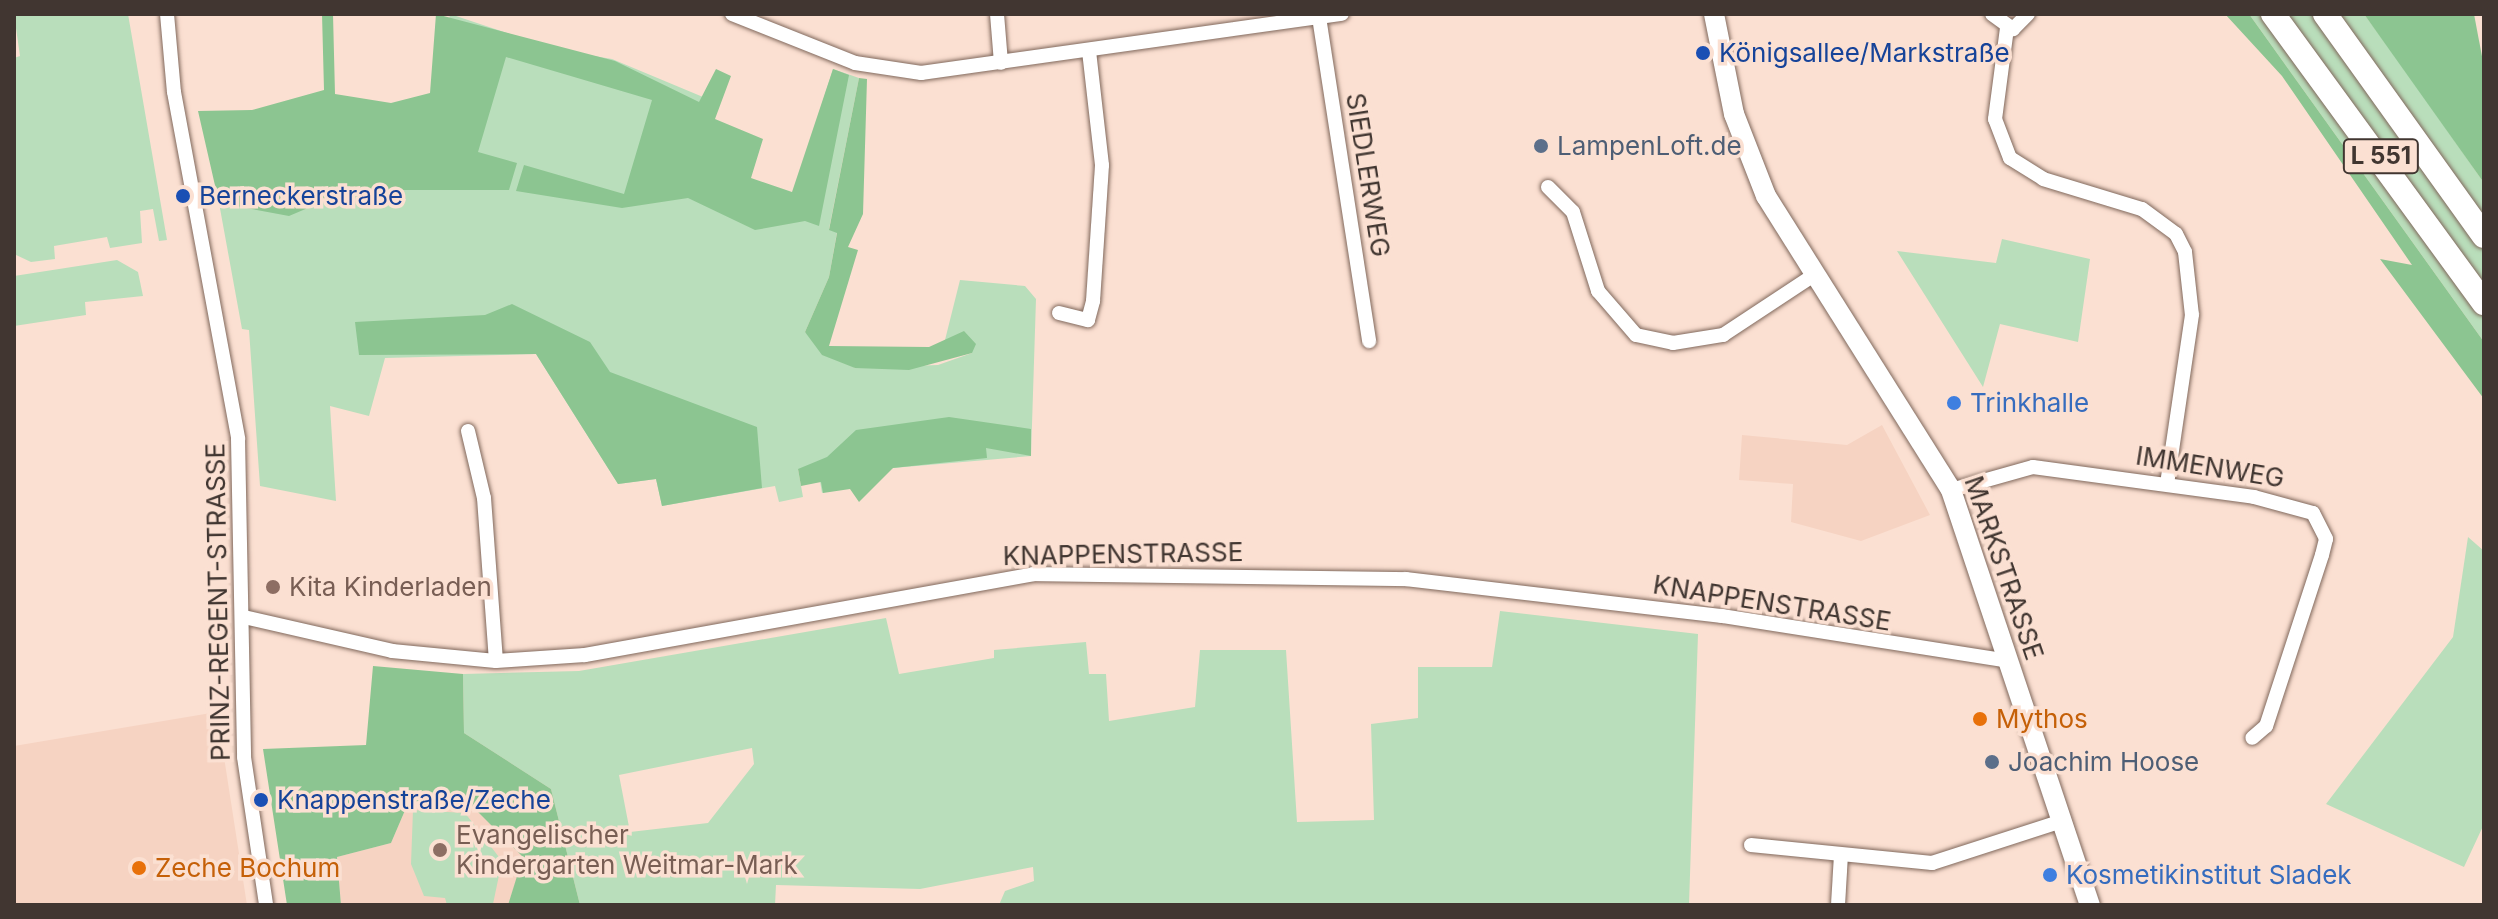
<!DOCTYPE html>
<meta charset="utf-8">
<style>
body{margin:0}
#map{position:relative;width:2498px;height:919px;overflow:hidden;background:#fbe0d2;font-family:Inter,sans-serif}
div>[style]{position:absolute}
.built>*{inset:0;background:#f6d3c2}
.green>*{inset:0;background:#b9debb}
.forest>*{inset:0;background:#8cc591}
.roads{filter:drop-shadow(0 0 2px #80685c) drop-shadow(0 0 2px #80685c)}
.minor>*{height:14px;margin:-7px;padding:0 7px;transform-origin:7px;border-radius:7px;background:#fff}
.secondary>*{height:20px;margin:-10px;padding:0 10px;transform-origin:10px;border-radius:10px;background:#fff}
.primary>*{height:24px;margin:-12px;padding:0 12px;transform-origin:12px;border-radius:12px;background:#fff}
.dots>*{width:22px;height:22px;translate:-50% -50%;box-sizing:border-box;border:4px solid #fbe0d2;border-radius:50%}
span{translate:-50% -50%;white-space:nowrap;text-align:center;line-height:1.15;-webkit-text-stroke:7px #fbe0d2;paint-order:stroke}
.shield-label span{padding:2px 6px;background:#fbe0d2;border:2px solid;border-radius:6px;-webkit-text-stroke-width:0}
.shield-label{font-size:24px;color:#413631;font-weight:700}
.transit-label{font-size:26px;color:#164399}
.left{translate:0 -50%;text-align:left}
.service-label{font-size:26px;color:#4e5e75}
.street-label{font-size:26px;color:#413631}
.shop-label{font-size:26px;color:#366cbe}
.education-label{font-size:26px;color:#785e54}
.food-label{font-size:26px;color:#c56008}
.frame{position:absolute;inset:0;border:16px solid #413631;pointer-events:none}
</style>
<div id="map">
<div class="built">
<div style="clip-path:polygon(1882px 425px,1930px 515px,1861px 541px,1791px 522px,1793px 484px,1739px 480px,1742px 435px,1847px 445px)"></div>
<div style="clip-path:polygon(217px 712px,247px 905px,14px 905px,14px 746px)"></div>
<div style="clip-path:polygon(409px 801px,473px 807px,524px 857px,508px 905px,341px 905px,337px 857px,391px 843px)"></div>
</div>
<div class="green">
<div style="clip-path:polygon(14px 14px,128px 14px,167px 240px,159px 241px,153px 209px,140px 211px,142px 243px,110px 248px,107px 237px,54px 246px,55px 259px,31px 262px,14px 254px,14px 58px,20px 56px)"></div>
<div style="clip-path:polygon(450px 14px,558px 50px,612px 59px,703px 97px,667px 160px,792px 199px,833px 69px,859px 78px,829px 229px,837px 232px,829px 277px,805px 332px,855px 368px,938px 365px,972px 353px,945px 340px,960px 280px,1025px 286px,1036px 299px,1031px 456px,893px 468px,822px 493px,820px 481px,798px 469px,803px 497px,779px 502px,775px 486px,662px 506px,656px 479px,618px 484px,536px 354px,385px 358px,369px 416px,330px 406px,336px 501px,260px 486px,249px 330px,242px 329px,219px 203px,242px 207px,432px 147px)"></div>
<div style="clip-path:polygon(2249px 14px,2364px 14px,2398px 60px,2484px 183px,2484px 342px)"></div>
<div style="clip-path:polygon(2002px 239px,2090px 259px,2078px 342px,2000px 324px,1983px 387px,1897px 251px,1996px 263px)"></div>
<div style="clip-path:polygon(117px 260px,138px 272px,143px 296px,85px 302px,86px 315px,14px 326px,14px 276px)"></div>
<div style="clip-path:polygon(2468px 537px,2484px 551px,2484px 824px,2464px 867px,2326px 804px,2453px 637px)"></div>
<div style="clip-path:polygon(evenodd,1500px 611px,1698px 634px,1689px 905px,999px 905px,1005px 891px,1034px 881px,1033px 867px,920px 889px,776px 885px,775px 905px,580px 905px,551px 789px,464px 733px,463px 674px,579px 671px,886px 618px,899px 674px,994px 658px,994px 650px,1086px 642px,1089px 674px,1106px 674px,1109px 721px,1195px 707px,1200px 650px,1286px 650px,1297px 822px,1374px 820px,1371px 724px,1418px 718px,1418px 667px,1492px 667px,1500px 611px,752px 748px,754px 764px,708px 823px,630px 832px,619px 775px,752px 748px)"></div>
<div style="clip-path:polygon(413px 810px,465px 813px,502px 861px,493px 904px,447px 905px,445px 898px,424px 896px,411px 864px)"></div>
</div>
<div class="forest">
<div style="clip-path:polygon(322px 14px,333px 14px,335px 94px,391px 103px,430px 93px,436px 14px,615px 61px,699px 102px,716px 69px,731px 76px,715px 119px,763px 139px,751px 178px,792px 192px,833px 69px,849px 75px,819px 226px,805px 221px,755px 230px,688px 198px,622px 208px,516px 191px,524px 165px,624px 194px,652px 100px,506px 57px,478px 152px,517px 163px,509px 190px,393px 190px,329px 199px,289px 216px,219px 203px,198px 111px,252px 110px,324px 90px)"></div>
<div style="clip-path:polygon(2225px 14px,2249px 14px,2484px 342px,2484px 399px,2380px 259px,2412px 265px,2282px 76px)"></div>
<div style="clip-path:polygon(2364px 14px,2474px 14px,2484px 67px,2484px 183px)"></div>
<div style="clip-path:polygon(859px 78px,867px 79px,863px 214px,848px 247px,858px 250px,829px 346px,929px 347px,964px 331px,976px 344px,972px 353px,909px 370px,855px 368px,822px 355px,805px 332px,829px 277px,837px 233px,829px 230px)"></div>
<div style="clip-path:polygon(512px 304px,590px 342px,610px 372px,757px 427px,762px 488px,662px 506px,656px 479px,618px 484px,536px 354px,359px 355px,355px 322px,485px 315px)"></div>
<div style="clip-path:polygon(949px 417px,1031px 429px,1031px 456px,986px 448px,987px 458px,893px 468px,859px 502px,850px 489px,823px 493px,821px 482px,801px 486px,798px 469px,827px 457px,856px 430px)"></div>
<div style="clip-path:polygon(373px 666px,463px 674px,464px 733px,551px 789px,580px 905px,508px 905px,523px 857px,473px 807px,409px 801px,391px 843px,337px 857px,341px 905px,287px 905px,263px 749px,366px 745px)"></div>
</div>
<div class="roads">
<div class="minor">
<div style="left:167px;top:14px;width:78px;rotate:84.9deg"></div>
<div style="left:174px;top:92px;width:353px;rotate:79.5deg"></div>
<div style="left:238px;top:439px;width:318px;rotate:88.9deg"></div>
<div style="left:244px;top:757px;width:150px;rotate:81.5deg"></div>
<div style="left:732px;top:14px;width:132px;rotate:21.7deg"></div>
<div style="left:855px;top:63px;width:67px;rotate:8.6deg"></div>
<div style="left:921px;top:73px;width:425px;rotate:-8deg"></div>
<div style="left:997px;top:14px;width:49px;rotate:85.3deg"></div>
<div style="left:1992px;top:14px;width:26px;rotate:36deg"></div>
<div style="left:2013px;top:29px;width:21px;rotate:-45deg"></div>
<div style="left:1319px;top:17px;width:328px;rotate:81.2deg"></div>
<div style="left:2007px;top:28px;width:92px;rotate:97.5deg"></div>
<div style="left:1995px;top:119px;width:42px;rotate:69deg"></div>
<div style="left:2010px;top:158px;width:39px;rotate:32deg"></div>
<div style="left:2043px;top:179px;width:103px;rotate:16.9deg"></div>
<div style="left:2142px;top:209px;width:42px;rotate:36.3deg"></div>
<div style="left:2176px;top:234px;width:20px;rotate:63deg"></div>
<div style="left:2185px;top:252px;width:63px;rotate:83.7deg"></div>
<div style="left:2192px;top:315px;width:171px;rotate:98.4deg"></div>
<div style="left:1548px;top:187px;width:35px;rotate:45deg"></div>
<div style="left:1573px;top:212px;width:83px;rotate:72.4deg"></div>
<div style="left:1598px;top:291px;width:58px;rotate:49.2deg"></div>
<div style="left:1636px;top:335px;width:38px;rotate:12deg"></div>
<div style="left:1673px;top:343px;width:51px;rotate:-9.1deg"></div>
<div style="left:1723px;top:335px;width:109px;rotate:-33.4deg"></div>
<div style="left:1059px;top:313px;width:30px;rotate:14deg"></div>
<div style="left:1088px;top:320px;width:20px;rotate:-75deg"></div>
<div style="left:1093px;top:301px;width:136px;rotate:-86.2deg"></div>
<div style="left:1102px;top:165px;width:115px;rotate:-96.5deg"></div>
<div style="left:468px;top:431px;width:69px;rotate:76.6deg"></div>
<div style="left:484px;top:498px;width:163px;rotate:85.8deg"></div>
<div style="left:1951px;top:490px;width:85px;rotate:-15.7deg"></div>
<div style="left:2033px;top:467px;width:223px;rotate:7.7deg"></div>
<div style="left:2254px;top:497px;width:61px;rotate:15.2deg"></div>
<div style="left:2313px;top:513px;width:29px;rotate:63deg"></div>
<div style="left:2326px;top:539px;width:16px;rotate:104deg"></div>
<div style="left:2322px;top:555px;width:180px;rotate:108.1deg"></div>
<div style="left:2266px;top:726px;width:18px;rotate:139deg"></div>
<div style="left:244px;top:617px;width:152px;rotate:12.9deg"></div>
<div style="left:392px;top:651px;width:104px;rotate:5.5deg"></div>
<div style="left:496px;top:661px;width:89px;rotate:-3.9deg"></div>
<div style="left:585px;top:655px;width:455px;rotate:-10.2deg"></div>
<div style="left:1033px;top:574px;width:373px;rotate:0.8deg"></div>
<div style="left:1406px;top:579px;width:318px;rotate:6.7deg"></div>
<div style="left:1722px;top:616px;width:291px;rotate:8.9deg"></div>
<div style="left:1751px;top:845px;width:182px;rotate:5.7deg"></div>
<div style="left:1932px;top:863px;width:137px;rotate:-17.9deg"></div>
<div style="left:1838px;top:905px;width:50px;rotate:-86.6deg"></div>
</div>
<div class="secondary">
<div style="left:1714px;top:14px;width:102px;rotate:78.7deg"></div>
<div style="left:1734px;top:114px;width:88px;rotate:68.7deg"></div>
<div style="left:1766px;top:196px;width:347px;rotate:57.8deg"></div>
<div style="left:1951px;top:490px;width:438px;rotate:71.5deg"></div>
</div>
<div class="primary">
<div style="left:2273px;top:14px;width:358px;rotate:53.9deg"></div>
<div style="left:2325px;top:14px;width:273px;rotate:54.4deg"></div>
</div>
</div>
<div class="dots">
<div style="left:1703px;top:53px;background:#1a4fb4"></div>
<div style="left:1541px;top:146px;background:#5c6f8a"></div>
<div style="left:183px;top:196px;background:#1a4fb4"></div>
<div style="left:1954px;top:403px;background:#3f7fe0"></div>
<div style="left:273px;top:587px;background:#8d6e63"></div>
<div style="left:1980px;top:719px;background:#e8710a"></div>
<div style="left:1992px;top:762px;background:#5c6f8a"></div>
<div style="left:261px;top:800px;background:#1a4fb4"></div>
<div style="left:440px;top:850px;background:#8d6e63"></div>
<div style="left:139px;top:868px;background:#e8710a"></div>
<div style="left:2050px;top:875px;background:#3f7fe0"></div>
</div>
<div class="shield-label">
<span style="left:2381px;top:156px">L 551</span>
</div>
<div class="transit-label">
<span class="left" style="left:1719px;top:53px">Königsallee/Markstraße</span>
<span class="left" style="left:199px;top:196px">Berneckerstraße</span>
<span class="left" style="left:277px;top:800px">Knappenstraße/Zeche</span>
</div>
<div class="service-label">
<span class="left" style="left:1557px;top:146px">LampenLoft.de</span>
<span class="left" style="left:2008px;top:762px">Joachim Hoose</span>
</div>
<div class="street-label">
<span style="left:1368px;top:175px;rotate:81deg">SIEDLERWEG</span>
<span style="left:2210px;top:467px;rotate:9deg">IMMENWEG</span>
<span style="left:1123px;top:554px;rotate:-1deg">KNAPPENSTRASSE</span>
<span style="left:2004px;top:568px;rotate:71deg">MARKSTRASSE</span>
<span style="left:218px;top:602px;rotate:-91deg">PRINZ-REGENT-STRASSE</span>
<span style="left:1772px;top:603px;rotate:9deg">KNAPPENSTRASSE</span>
</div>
<div class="shop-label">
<span class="left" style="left:1970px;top:403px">Trinkhalle</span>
<span class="left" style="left:2066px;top:875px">Kosmetikinstitut Sladek</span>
</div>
<div class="education-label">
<span class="left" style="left:289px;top:587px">Kita Kinderladen</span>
<span class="left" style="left:456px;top:850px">Evangelischer<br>Kindergarten Weitmar-Mark</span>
</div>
<div class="food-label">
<span class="left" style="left:1996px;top:719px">Mythos</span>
<span class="left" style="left:155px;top:868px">Zeche Bochum</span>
</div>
<div class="frame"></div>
</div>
